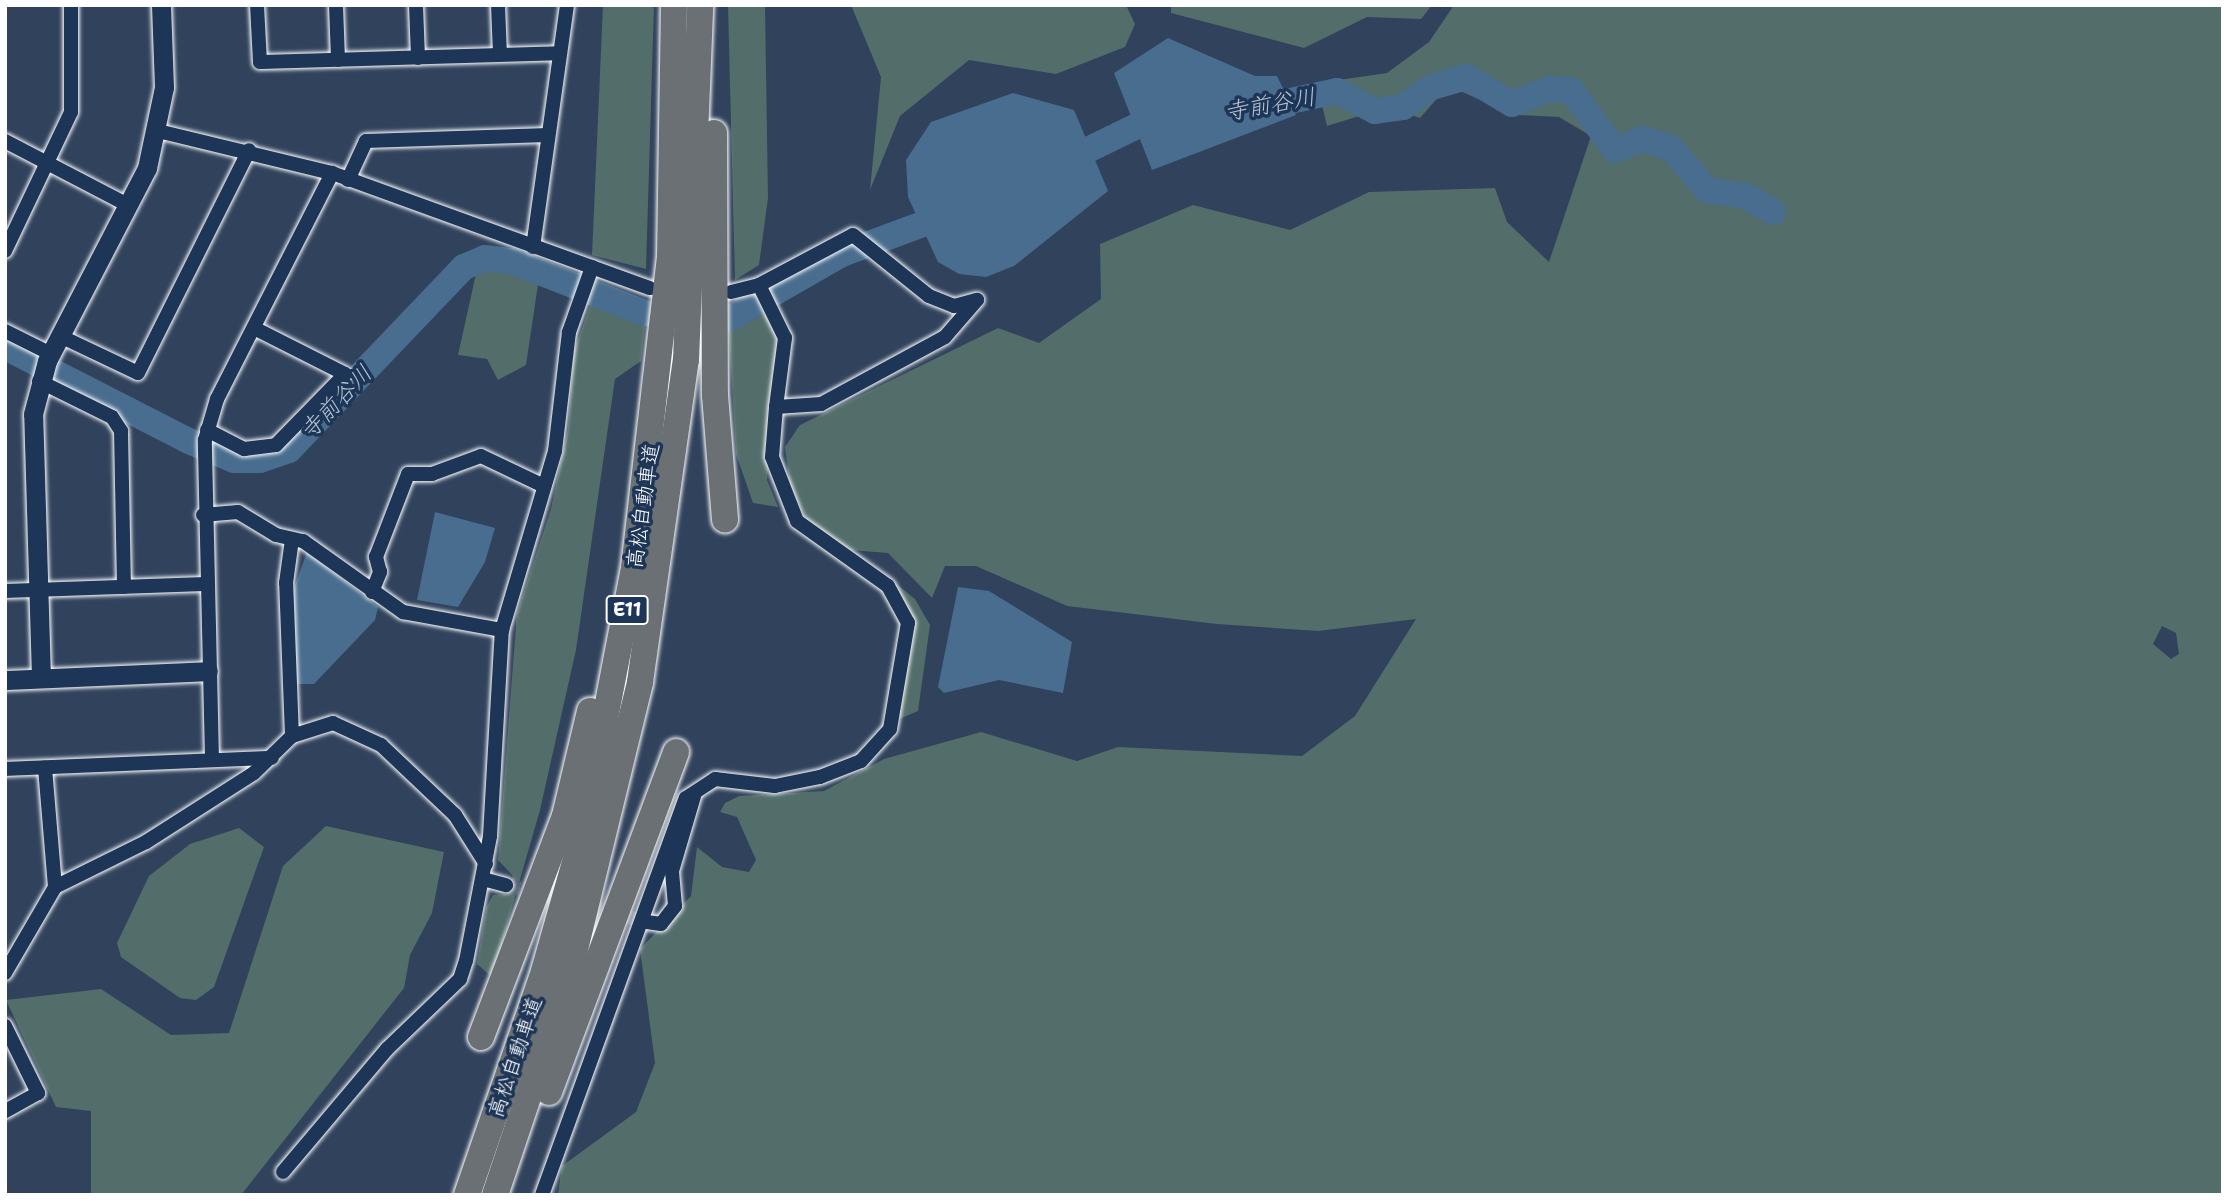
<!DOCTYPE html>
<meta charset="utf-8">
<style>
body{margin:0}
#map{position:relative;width:2228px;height:1200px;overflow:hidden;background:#30425c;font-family:"Shantell Sans","Klee One",sans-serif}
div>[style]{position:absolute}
.green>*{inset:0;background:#526d6a}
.water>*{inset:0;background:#486d8f}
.river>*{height:26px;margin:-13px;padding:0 13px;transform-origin:13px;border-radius:13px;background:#486d8f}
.street-tunnel>*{height:14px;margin-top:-7px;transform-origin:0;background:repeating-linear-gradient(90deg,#4f5e74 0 14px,transparent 0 21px)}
.roads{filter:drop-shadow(0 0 2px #fff) drop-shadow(0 0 2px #fff)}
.street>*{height:14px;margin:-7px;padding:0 7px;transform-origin:7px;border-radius:7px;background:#1d3557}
.secondary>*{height:19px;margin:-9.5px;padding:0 9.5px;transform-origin:9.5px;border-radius:9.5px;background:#1d3557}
.highway>*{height:26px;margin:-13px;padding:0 13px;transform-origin:13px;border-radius:13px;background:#6a7074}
span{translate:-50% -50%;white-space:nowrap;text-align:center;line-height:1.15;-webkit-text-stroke:7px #1d3557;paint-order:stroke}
.shield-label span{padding:2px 5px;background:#1d3557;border:2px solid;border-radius:5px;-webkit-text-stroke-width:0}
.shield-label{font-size:19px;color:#fff;font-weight:700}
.street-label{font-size:21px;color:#fff}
.water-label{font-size:23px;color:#b6c5d2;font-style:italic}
.frame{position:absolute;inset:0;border:7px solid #fff;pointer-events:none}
</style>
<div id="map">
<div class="green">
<div style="clip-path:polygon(603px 5px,654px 5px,646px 269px,592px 255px)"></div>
<div style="clip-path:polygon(728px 5px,765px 5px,768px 198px,759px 265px,735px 280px)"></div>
<div style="clip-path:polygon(851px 5px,1126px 5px,1135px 24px,1125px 47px,1056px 74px,969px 60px,900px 116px,870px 190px,881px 77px)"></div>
<div style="clip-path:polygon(1171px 5px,1432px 5px,1421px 19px,1367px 17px,1304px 48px,1171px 13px)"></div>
<div style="clip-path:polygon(evenodd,1454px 5px,2223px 5px,2223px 1195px,558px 1195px,562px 1166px,636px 1112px,655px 1063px,640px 949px,691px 896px,697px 847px,722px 867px,749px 872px,756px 860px,737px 817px,720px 812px,725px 803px,739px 796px,824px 791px,884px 759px,981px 732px,1077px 761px,1118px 747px,1302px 756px,1355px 716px,1416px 619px,1318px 631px,1217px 624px,1067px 606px,976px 566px,945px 566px,932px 598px,888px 553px,850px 550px,808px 522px,790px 485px,785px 447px,800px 425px,998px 328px,1039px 343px,1101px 299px,1100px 244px,1193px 205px,1290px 230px,1369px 192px,1495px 188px,1507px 222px,1549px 262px,1591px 136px,1559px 117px,1516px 115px,1448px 86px,1420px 118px,1388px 107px,1327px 126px,1319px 92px,1332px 81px,1387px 73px,1429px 42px,1454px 5px,2162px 626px,2176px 633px,2179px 654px,2171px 659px,2153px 644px,2162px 626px)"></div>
<div style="clip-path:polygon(493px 264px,539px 278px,526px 365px,498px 380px,487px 359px,458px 355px,477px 269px)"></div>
<div style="clip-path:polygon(591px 303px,646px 317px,641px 361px,615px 379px,576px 650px,540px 810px,492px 977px,477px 964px,486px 908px,493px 895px,507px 894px,513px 876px,498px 860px,517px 613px,551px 509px,568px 429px,574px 351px)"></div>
<div style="clip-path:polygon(767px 312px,778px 342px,767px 480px,778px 507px,753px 503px,736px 454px,729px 333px)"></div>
<div style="clip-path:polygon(890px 579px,915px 599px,930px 625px,918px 711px,899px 719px,914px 626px)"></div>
<div style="clip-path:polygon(326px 826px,444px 852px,432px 913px,410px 955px,404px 988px,241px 1195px,91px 1195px,91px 1111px,56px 1107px,6px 1000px,101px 989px,171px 1035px,229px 1033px,283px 866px)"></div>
<div style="clip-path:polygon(239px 828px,264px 847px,214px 987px,196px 1000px,180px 998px,121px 957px,117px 943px,149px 876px,190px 844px)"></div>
</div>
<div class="water">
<div style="clip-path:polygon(1168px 38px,1255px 76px,1277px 76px,1296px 115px,1152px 170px,1114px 73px)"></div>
<div style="clip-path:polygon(1013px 93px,1074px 110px,1108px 191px,1014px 266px,986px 277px,959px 274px,938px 262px,908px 197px,906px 160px,931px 122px)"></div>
<div style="clip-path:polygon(435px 512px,495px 528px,485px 562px,458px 607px,417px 600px)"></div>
<div style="clip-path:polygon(307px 552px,378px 607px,375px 620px,314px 684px,297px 684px,294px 588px)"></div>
<div style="clip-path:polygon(958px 587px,989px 591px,1072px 642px,1063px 693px,999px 680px,944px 693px,938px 687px)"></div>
</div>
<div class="river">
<div style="left:1257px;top:108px;width:82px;rotate:-12deg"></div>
<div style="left:1337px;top:91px;width:43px;rotate:27.8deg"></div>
<div style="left:1375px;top:111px;width:28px;rotate:-8deg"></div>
<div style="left:1403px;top:107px;width:35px;rotate:-35deg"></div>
<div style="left:1432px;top:87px;width:36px;rotate:-16deg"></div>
<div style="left:1467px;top:77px;width:52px;rotate:31deg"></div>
<div style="left:1512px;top:104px;width:40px;rotate:-22deg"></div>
<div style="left:1549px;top:89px;width:22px;rotate:3deg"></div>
<div style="left:1571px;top:90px;width:74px;rotate:53.7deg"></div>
<div style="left:1615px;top:150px;width:29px;rotate:-22deg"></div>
<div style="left:1642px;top:139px;width:30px;rotate:17deg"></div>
<div style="left:1671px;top:148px;width:55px;rotate:49.4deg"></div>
<div style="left:1707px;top:190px;width:39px;rotate:9deg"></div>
<div style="left:1746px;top:196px;width:31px;rotate:31deg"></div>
<div style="left:1061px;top:163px;width:89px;rotate:-26deg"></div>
<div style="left:1141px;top:124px;width:26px;rotate:-9deg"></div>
<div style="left:727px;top:320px;width:133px;rotate:-29.9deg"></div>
<div style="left:842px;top:254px;width:118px;rotate:-20.3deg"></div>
<div style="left:5px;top:347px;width:207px;rotate:27.1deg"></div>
<div style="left:189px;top:441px;width:49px;rotate:22.9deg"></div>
<div style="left:234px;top:460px;width:26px"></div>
<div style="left:260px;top:460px;width:31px;rotate:-19deg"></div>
<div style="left:289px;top:450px;width:253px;rotate:-46.3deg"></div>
<div style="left:464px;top:267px;width:23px;rotate:-23deg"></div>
<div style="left:485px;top:258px;width:26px;rotate:7deg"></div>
<div style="left:511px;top:261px;width:144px;rotate:21.2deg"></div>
</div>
<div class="street-tunnel">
<div style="left:506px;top:885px;width:146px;rotate:14.7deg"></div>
</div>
<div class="roads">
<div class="street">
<div style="left:257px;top:5px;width:57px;rotate:87deg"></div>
<div style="left:260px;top:62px;width:300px;rotate:-1.7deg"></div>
<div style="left:336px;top:5px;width:55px;rotate:87.9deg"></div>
<div style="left:416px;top:5px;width:53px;rotate:87.8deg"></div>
<div style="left:498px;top:5px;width:49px;rotate:87.7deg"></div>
<div style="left:158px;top:131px;width:179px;rotate:13.6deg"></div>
<div style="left:332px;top:173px;width:338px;rotate:19.9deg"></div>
<div style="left:5px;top:141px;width:139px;rotate:27.5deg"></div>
<div style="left:348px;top:180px;width:43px;rotate:-65.2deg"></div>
<div style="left:366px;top:141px;width:182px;rotate:-1.9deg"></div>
<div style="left:533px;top:247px;width:244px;rotate:-82deg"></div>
<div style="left:5px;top:251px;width:154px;rotate:-64.6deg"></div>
<div style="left:71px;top:112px;width:107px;rotate:-90deg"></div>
<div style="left:731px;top:292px;width:29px;rotate:-14deg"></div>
<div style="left:759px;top:285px;width:106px;rotate:-28deg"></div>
<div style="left:853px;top:235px;width:97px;rotate:38.8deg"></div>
<div style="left:929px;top:296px;width:27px;rotate:22deg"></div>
<div style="left:954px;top:306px;width:24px;rotate:-15deg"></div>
<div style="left:977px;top:300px;width:49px;rotate:130.9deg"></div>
<div style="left:945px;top:337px;width:141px;rotate:151.6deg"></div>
<div style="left:821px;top:404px;width:45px;rotate:176.2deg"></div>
<div style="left:776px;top:407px;width:70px;rotate:-82.6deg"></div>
<div style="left:785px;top:338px;width:59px;rotate:-116.1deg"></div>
<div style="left:5px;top:331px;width:51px;rotate:26.6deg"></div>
<div style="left:60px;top:336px;width:86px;rotate:25.4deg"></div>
<div style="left:138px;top:373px;width:249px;rotate:-63.5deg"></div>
<div style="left:39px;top:381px;width:81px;rotate:26.3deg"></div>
<div style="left:112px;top:417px;width:17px;rotate:57deg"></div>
<div style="left:121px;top:431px;width:156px;rotate:88.9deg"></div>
<div style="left:207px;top:430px;width:42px;rotate:27.2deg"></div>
<div style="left:244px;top:449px;width:32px;rotate:-7deg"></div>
<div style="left:276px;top:445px;width:99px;rotate:-45.8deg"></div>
<div style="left:345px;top:374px;width:102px;rotate:-153.2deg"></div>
<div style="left:203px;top:515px;width:35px;rotate:-5deg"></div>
<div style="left:238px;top:512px;width:44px;rotate:31.2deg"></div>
<div style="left:276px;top:535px;width:28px;rotate:13deg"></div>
<div style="left:303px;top:541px;width:123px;rotate:35.4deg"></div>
<div style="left:403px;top:612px;width:101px;rotate:10.3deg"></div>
<div style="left:5px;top:591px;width:200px;rotate:-2deg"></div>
<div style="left:372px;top:592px;width:22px;rotate:-68deg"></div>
<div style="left:380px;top:572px;width:16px;rotate:-105deg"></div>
<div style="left:376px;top:557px;width:89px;rotate:-68.9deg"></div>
<div style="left:408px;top:474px;width:24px"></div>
<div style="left:432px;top:474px;width:52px;rotate:-20.2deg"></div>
<div style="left:481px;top:456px;width:70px;rotate:25.5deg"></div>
<div style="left:292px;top:736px;width:43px;rotate:-17.6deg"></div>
<div style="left:333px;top:723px;width:53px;rotate:24.6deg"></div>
<div style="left:381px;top:745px;width:102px;rotate:43.4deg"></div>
<div style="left:455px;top:815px;width:58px;rotate:57.7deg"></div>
<div style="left:212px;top:759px;width:319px;rotate:-91.3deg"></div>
<div style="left:205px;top:440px;width:43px;rotate:-73.7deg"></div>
<div style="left:217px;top:399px;width:254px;rotate:-63deg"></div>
<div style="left:5px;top:769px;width:267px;rotate:-2.4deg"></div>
<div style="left:483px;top:879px;width:24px;rotate:15deg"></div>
<div style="left:55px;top:887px;width:102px;rotate:-26.3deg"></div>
<div style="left:146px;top:842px;width:128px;rotate:-32.6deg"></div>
<div style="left:254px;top:773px;width:53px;rotate:-44.2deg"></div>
<div style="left:292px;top:736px;width:153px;rotate:-92.2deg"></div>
<div style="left:286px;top:583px;width:44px;rotate:-82.2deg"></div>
<div style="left:647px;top:922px;width:14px;rotate:8deg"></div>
<div style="left:661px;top:924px;width:23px;rotate:-52deg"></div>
<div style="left:675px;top:906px;width:35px;rotate:-95deg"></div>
<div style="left:672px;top:871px;width:81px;rotate:-73.6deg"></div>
<div style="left:5px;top:973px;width:99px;rotate:-59.8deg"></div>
<div style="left:55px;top:887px;width:120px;rotate:-94.8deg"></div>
<div style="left:5px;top:1026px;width:75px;rotate:63.8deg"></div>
<div style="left:38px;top:1093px;width:38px;rotate:151deg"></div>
<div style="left:283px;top:1172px;width:161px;rotate:-49.8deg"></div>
<div style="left:387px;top:1049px;width:101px;rotate:-43.8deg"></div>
<div style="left:460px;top:979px;width:19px;rotate:-72deg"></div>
<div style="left:466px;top:961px;width:127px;rotate:-79.1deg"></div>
<div style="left:490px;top:836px;width:206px;rotate:-86.7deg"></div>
<div style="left:502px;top:630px;width:187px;rotate:-73.5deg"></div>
<div style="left:555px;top:451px;width:120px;rotate:-83.3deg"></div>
<div style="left:569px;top:332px;width:69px;rotate:-70.5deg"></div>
<div style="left:542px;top:1195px;width:422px;rotate:-70.1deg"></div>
<div style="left:686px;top:798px;width:35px;rotate:-33deg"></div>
<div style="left:715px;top:779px;width:60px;rotate:6.7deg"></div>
<div style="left:775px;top:786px;width:46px;rotate:-11.3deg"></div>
<div style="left:820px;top:777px;width:44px;rotate:-21.3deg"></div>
<div style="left:861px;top:761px;width:43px;rotate:-47.8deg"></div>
<div style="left:890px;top:729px;width:108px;rotate:-80.4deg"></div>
<div style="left:908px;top:623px;width:42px;rotate:-118.4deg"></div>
<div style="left:888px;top:586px;width:112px;rotate:-144.5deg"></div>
<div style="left:797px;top:521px;width:69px;rotate:-111.3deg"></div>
<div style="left:772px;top:457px;width:50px;rotate:-85.4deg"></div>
</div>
<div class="secondary">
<div style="left:41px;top:678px;width:264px;rotate:-91.7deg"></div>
<div style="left:33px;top:414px;width:55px;rotate:-75.2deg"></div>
<div style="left:47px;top:361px;width:217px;rotate:-62.6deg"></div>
<div style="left:147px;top:168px;width:83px;rotate:-78.1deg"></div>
<div style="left:164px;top:87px;width:82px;rotate:-92.1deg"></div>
<div style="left:5px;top:680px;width:203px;rotate:-2.5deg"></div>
</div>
<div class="highway">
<div style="left:714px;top:133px;width:262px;rotate:89.8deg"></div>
<div style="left:715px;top:395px;width:125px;rotate:85.4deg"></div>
<div style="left:481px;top:1037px;width:236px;rotate:-69.2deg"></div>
<div style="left:565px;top:816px;width:108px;rotate:-76.6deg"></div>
<div style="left:549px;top:1092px;width:363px;rotate:-69.5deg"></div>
<div style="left:467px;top:1195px;width:237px;rotate:-71deg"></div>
<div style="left:544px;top:971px;width:138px;rotate:-74.1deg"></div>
<div style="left:582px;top:838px;width:275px;rotate:-79.1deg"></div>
<div style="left:634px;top:568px;width:311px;rotate:-83.4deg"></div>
<div style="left:670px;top:259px;width:254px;rotate:-89.1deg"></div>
<div style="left:495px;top:1195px;width:229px;rotate:-71.4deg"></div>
<div style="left:568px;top:978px;width:305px;rotate:-76.3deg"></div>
<div style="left:640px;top:682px;width:325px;rotate:-81.9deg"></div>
<div style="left:686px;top:360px;width:355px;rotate:-87.7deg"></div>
</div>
</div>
<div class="shield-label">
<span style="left:627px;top:610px">E11</span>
</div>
<div class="street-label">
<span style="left:643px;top:506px;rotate:-82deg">高松自動車道</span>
<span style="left:515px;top:1057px;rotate:-71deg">高松自動車道</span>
</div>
<div class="water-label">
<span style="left:1270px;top:104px;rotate:-10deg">寺前谷川</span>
<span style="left:336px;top:402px;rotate:-46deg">寺前谷川</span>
</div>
<div class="frame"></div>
</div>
